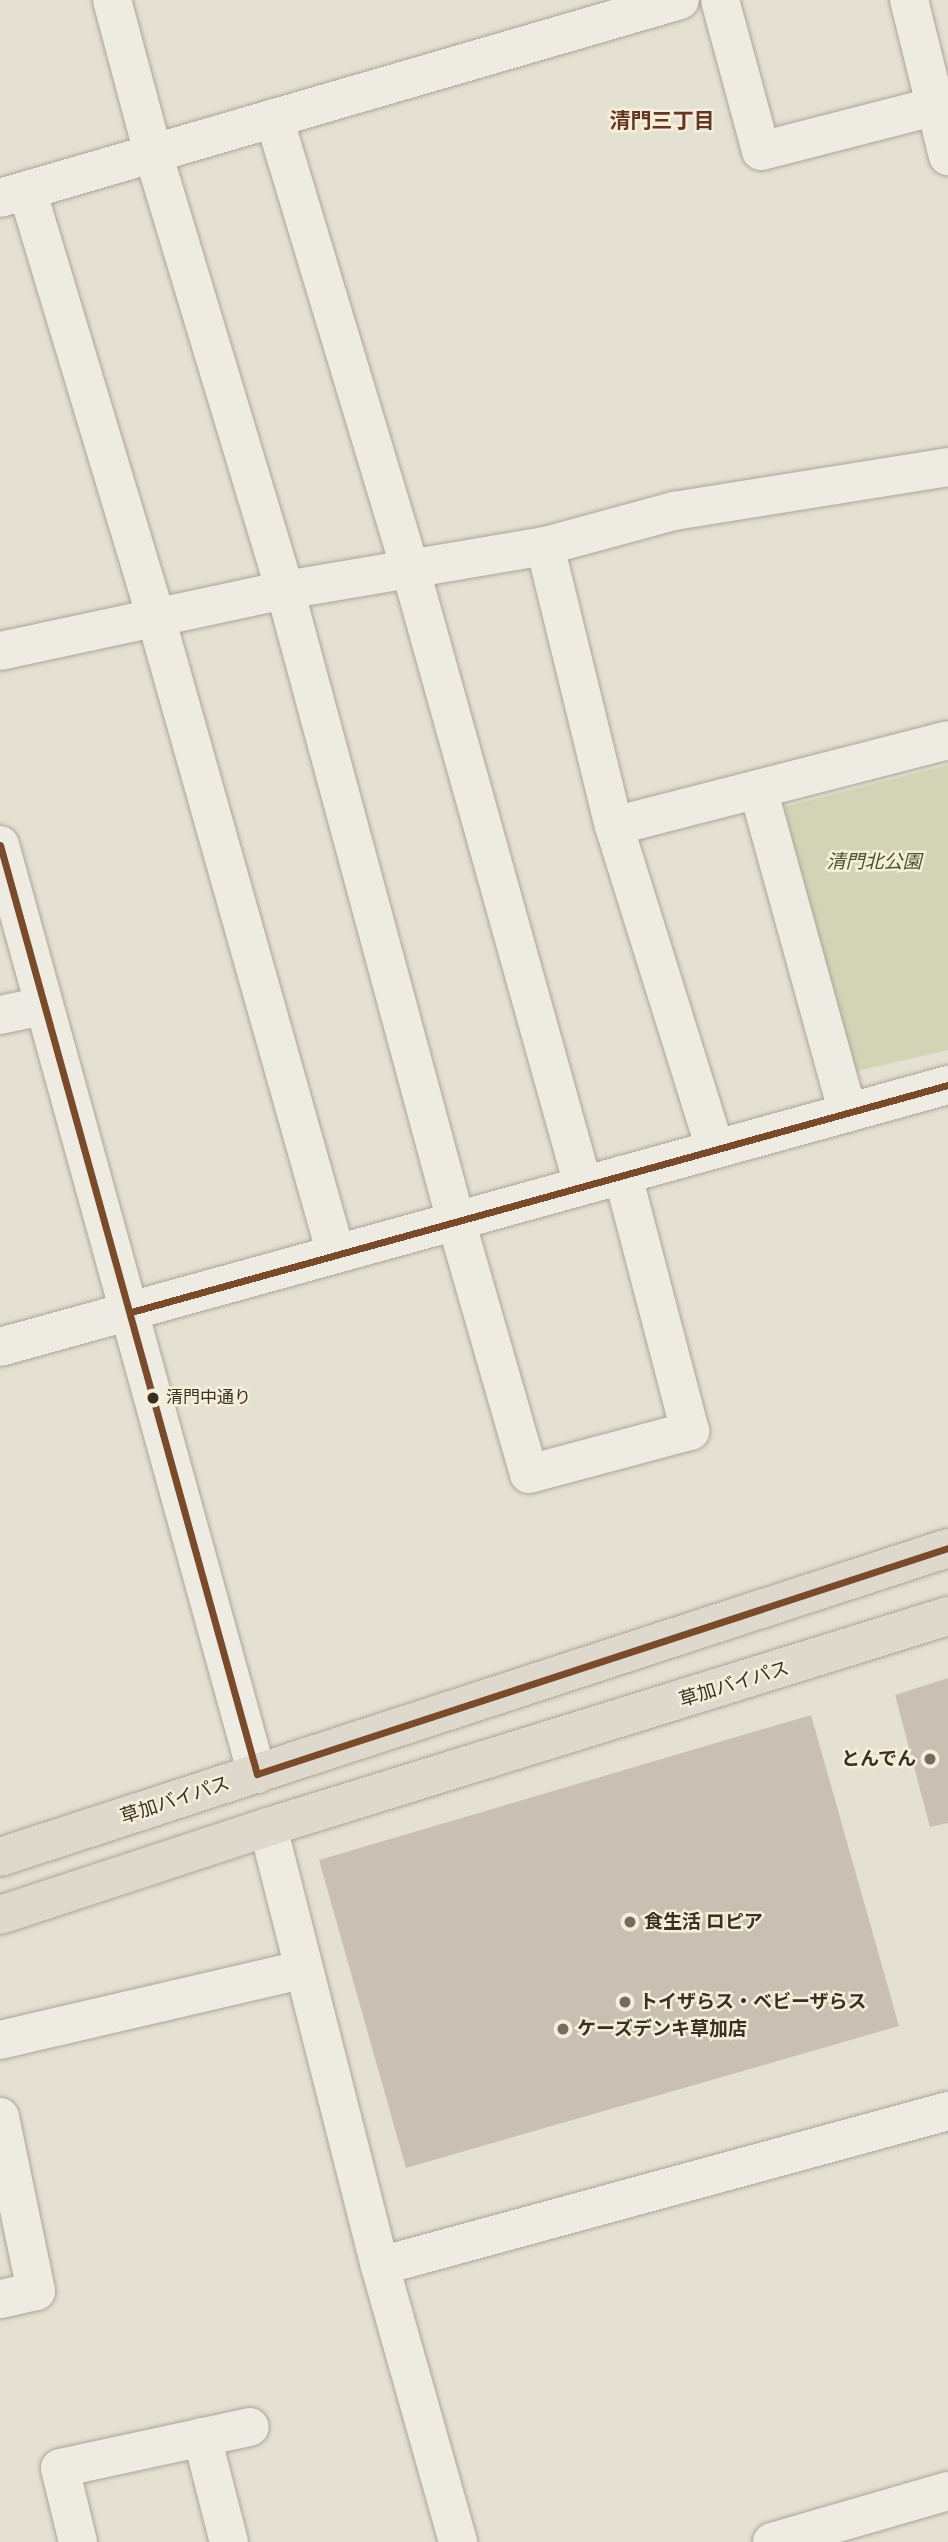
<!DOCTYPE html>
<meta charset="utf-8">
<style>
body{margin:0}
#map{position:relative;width:948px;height:2542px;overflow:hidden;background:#e5e1d2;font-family:"Roboto Serif","Noto Sans JP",serif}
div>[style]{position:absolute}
.green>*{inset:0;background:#d2d5b5}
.building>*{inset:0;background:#c9c0b3}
.path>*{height:4.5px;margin-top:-2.25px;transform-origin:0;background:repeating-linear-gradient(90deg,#c6c2ba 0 5px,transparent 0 8.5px)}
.roads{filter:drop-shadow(0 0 2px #aba69a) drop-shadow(0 0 2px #aba69a)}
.minor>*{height:38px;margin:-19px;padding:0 19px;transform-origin:19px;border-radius:19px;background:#eeebe3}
.trunk>*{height:38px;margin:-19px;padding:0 19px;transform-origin:19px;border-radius:19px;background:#ded9cc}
.bus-1>*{height:7px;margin:-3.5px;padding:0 3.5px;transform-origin:3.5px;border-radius:3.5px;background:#7a4b2a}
.dots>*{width:19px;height:19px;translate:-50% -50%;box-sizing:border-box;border:4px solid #f5eed9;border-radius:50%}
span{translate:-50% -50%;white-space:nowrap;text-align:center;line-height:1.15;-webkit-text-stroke:5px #f5eed9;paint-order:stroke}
.bus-label{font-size:17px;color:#3a2f22}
.left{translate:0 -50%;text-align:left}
.park-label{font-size:19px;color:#485629;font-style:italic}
.street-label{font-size:19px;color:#3a2f22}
.poi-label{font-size:19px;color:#3a2f22;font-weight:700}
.right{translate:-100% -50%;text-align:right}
.neighbourhood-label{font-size:21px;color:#653523;font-weight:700}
</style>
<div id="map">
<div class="green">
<div style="clip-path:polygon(948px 765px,948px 1050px,853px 1072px,784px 807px)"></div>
</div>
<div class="building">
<div style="clip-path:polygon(948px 1678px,948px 1823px,930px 1827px,895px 1695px)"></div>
<div style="clip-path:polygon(811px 1715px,899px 2026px,406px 2168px,319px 1860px)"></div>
</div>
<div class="path">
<div style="left:580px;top:1861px;width:144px;rotate:-16.2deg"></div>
</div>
<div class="roads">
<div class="minor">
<div style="left:112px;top:0;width:158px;rotate:75deg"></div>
<div style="left:153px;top:153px;width:457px;rotate:73.2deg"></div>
<div style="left:285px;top:590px;width:654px;rotate:74.84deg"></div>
<div style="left:456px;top:1221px;width:263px;rotate:73.9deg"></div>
<div style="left:529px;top:1474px;width:167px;rotate:-15deg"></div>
<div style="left:690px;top:1431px;width:265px;rotate:-104.7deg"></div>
<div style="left:720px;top:0;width:156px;rotate:74.8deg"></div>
<div style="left:761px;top:151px;width:181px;rotate:-14.4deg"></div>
<div style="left:909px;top:0;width:161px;rotate:76deg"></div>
<div style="left:274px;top:118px;width:473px;rotate:73.2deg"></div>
<div style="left:411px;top:571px;width:638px;rotate:74.35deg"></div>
<div style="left:27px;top:190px;width:447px;rotate:73.2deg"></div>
<div style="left:156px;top:618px;width:661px;rotate:74.2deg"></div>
<div style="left:0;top:198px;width:708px;rotate:-16.23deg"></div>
<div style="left:545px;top:546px;width:288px;rotate:76.2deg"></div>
<div style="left:614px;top:826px;width:338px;rotate:72.6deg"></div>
<div style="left:0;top:651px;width:291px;rotate:-12.1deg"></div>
<div style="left:285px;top:590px;width:264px;rotate:-9.6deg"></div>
<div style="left:545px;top:546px;width:134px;rotate:-15.2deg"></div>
<div style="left:674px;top:511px;width:278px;rotate:-9.1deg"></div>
<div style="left:758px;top:789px;width:336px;rotate:74.5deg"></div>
<div style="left:614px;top:826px;width:345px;rotate:-14.4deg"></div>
<div style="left:0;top:845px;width:964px;rotate:74.54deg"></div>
<div style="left:0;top:1015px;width:45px;rotate:-11.6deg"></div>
<div style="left:0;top:1347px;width:984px;rotate:-15.45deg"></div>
<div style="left:268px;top:1827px;width:453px;rotate:75.7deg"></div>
<div style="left:380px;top:2266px;width:287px;rotate:74.2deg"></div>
<div style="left:0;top:2040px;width:312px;rotate:-13.1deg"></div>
<div style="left:0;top:2117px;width:178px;rotate:78.3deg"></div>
<div style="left:36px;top:2291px;width:37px;rotate:167deg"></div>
<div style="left:380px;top:2266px;width:589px;rotate:-15.26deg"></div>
<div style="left:202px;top:2437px;width:108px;rotate:75.6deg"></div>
<div style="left:78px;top:2542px;width:76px;rotate:-103.7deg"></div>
<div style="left:60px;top:2468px;width:194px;rotate:-12.2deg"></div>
<div style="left:772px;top:2542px;width:183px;rotate:-16.2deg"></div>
</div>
<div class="trunk">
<div style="left:0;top:1857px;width:997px;rotate:-18.05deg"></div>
<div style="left:0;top:1915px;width:282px;rotate:-18.2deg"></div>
<div style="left:268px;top:1827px;width:712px;rotate:-17.24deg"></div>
</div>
</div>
<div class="bus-1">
<div style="left:0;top:845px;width:964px;rotate:74.54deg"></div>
<div style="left:257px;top:1774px;width:727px;rotate:-18.11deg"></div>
<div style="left:131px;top:1312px;width:848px;rotate:-15.53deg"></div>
</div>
<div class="dots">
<div style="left:153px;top:1398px;background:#3a2f22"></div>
<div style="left:930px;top:1759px;background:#766d60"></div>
<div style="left:630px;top:1922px;background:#766d60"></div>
<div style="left:625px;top:2002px;background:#766d60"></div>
<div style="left:563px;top:2029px;background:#766d60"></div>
</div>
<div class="bus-label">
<span class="left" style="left:166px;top:1398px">清門中通り</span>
</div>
<div class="park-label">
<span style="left:874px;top:862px">清門北公園</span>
</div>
<div class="street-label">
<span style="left:734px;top:1684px;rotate:-17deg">草加バイパス</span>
<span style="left:175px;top:1800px;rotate:-18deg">草加バイパス</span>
</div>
<div class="poi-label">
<span class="right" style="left:916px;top:1759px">とんでん</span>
<span class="left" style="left:644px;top:1922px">食生活 ロピア</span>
<span class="left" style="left:639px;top:2002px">トイザらス・ベビーザらス</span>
<span class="left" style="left:577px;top:2029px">ケーズデンキ草加店</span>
</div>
<div class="neighbourhood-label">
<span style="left:662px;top:121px">清門三丁目</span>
</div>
</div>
